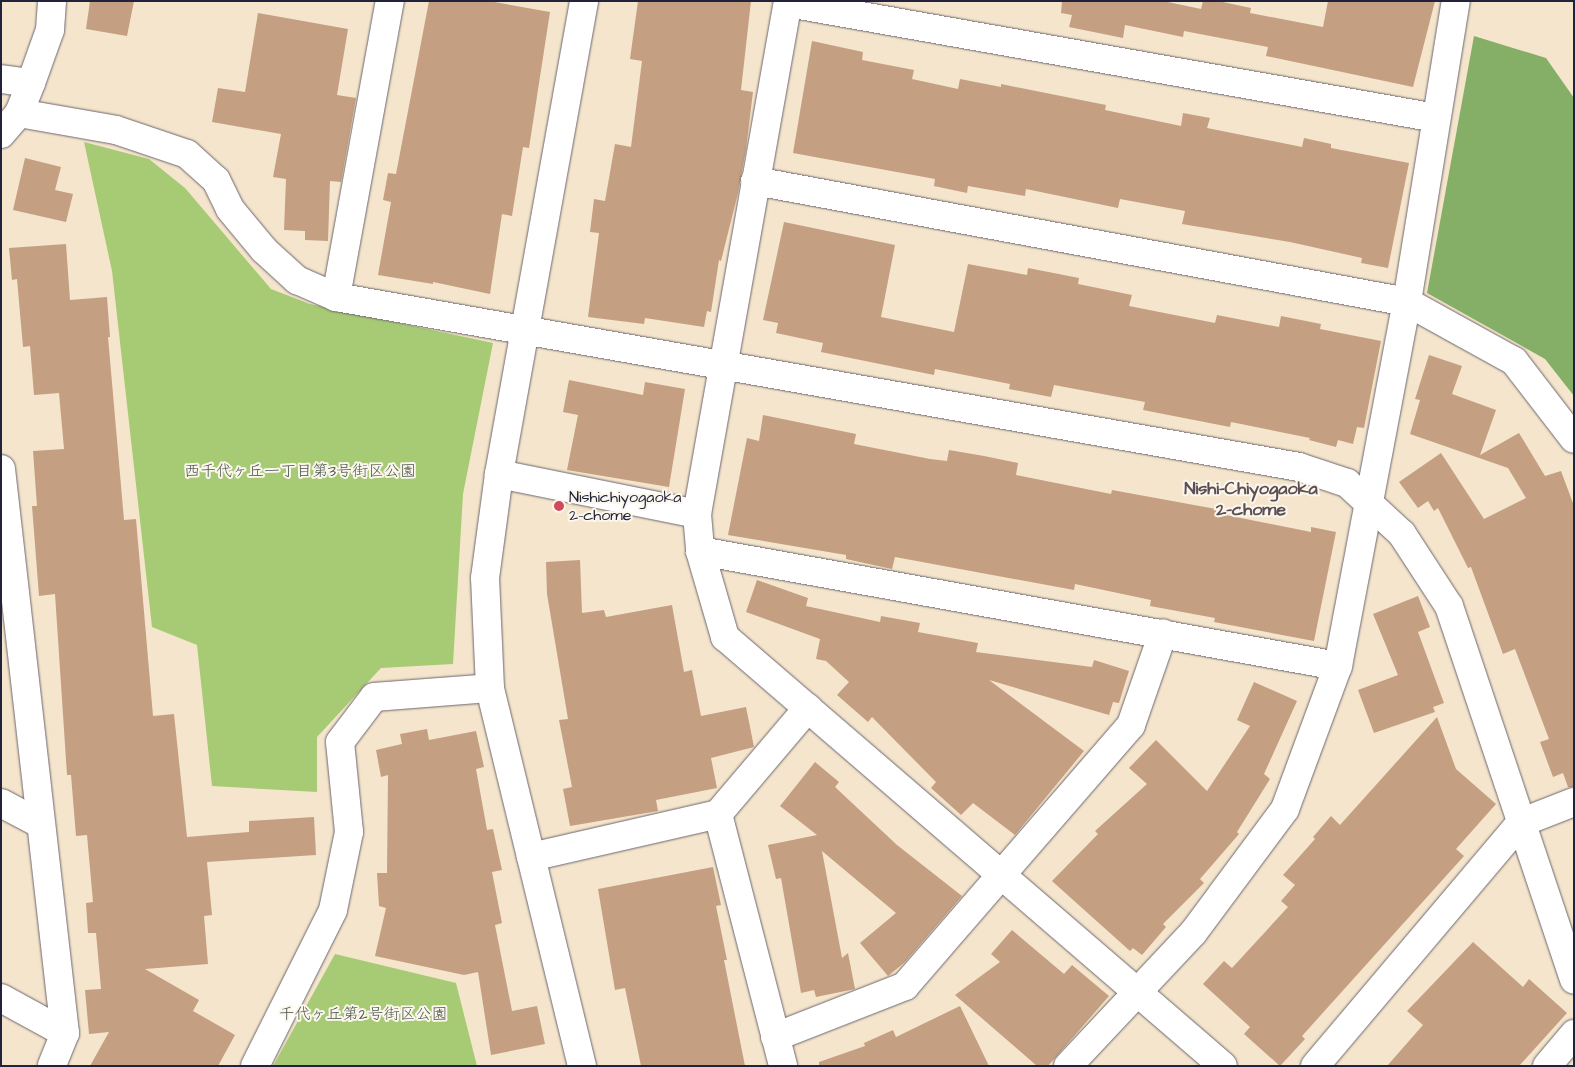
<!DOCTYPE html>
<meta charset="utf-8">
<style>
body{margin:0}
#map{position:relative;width:1575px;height:1067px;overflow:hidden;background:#f5e5cc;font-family:"Architects Daughter","Klee One",sans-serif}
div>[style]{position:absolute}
.green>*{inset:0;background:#a7cb75}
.forest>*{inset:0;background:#85af66}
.building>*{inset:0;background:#c49f81}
.roads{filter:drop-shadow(0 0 1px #6c666e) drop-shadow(0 0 1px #6c666e)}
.minor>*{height:28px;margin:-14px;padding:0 14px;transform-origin:14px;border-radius:14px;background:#fff}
.dots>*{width:14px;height:14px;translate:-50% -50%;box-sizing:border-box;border:2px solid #fbf7ec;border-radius:50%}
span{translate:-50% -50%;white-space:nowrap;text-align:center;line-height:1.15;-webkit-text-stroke:4px #fbf7ec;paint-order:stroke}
.park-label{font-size:16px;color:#4a554c}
.poi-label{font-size:16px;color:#22223b}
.left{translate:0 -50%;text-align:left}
.neighbourhood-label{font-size:18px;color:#5b4e54;font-weight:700}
.frame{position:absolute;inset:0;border:2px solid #22223b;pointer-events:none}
</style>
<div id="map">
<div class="green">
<div style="clip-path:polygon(84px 142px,149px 159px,185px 188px,271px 289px,310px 304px,493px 343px,463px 494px,453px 664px,381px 668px,317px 737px,317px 792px,212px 786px,197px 645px,152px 627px,112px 271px)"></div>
<div style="clip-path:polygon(335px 954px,456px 983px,477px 1066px,273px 1066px)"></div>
</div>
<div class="forest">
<div style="clip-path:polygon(1474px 36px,1546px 58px,1574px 98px,1574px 396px,1545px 359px,1427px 293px)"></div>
</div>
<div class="building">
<div style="clip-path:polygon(90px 1px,134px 1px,127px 36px,86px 29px)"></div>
<div style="clip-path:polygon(429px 1px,489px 1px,550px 12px,529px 148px,523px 147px,512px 216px,502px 214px,490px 294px,433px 282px,433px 284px,378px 275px,391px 202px,383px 200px,388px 173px,396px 174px)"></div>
<div style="clip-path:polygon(638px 1px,751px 1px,741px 90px,753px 92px,746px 149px,738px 193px,721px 261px,719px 260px,711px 312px,707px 311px,704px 327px,645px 318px,644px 324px,588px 317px,599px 233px,590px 232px,594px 199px,605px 201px,615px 144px,631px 147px,642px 61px,630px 59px)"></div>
<div style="clip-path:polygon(1062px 1px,1163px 1px,1201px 9px,1203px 1px,1218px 1px,1251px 8px,1250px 13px,1323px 27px,1328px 1px,1435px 1px,1413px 87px,1266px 56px,1268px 47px,1184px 31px,1183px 37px,1125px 25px,1123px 38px,1069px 27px,1072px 15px,1061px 13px)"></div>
<div style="clip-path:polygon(258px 13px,348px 29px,337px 95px,356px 98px,341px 182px,330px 181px,328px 241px,305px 240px,305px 231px,284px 230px,286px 179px,273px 177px,281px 134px,212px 122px,218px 88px,245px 92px)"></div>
<div style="clip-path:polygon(812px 41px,863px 52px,862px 60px,914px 70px,912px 79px,958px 89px,960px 79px,1001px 87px,1001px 84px,1106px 105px,1105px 110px,1181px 126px,1183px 113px,1210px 118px,1207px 128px,1302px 147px,1304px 138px,1331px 144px,1331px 148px,1409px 163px,1388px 268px,1361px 263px,1362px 258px,1290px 242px,1182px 224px,1185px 211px,1120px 199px,1118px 208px,1026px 189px,1025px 196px,968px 186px,967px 193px,934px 186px,935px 179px,793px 153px)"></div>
<div style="clip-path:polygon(25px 158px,61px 167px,55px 190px,73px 194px,66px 222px,13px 210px)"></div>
<div style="clip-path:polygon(784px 222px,895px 245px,881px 317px,954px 332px,968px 264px,1027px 275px,1028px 268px,1079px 278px,1078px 284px,1132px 295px,1129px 306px,1215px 323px,1217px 315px,1279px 327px,1281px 316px,1321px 324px,1320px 329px,1381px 341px,1364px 428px,1357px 427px,1353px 444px,1338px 440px,1336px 447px,1309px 440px,1310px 438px,1231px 422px,1230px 427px,1143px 410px,1145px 402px,1054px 385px,1051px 397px,1009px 389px,1010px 384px,935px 369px,934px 375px,821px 352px,823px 343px,776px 333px,778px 323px,763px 320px)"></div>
<div style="clip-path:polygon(66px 244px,70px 300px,107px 297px,110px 337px,108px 337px,124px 520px,136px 519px,153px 716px,174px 714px,187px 837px,249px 832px,249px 821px,314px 817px,316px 855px,207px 862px,212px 915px,204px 916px,208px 964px,145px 969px,199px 1000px,193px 1011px,235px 1035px,218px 1066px,90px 1066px,109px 1032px,89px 1034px,85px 990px,101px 989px,96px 933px,88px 933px,86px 903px,93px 902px,87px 835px,76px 836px,71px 775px,67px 775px,55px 594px,39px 596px,32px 506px,37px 506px,33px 451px,64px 449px,59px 393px,34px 395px,30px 346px,23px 347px,17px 279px,12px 280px,9px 248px)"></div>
<div style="clip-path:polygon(1429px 355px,1462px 366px,1452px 394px,1496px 410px,1480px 455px,1519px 433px,1545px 476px,1561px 471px,1574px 506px,1574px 787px,1568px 787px,1563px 773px,1553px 777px,1540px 742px,1549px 739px,1515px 649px,1503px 654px,1471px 567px,1468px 568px,1438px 508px,1434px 511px,1428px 501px,1418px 508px,1399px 482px,1441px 453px,1484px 519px,1526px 498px,1508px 468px,1410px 434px,1420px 400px,1415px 399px)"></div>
<div style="clip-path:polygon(569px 380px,643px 395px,645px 382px,685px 389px,669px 487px,567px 470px,578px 415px,563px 412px)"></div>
<div style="clip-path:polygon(763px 415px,856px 434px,854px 444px,930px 459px,947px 461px,949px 450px,984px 456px,1018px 463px,1016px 475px,1111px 494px,1112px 490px,1216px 509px,1216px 513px,1311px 532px,1311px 527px,1336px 532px,1314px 641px,1214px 622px,1215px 618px,1150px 606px,1151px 600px,1075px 584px,1074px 590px,895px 557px,892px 569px,846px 559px,846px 555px,728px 535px,747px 438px,759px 441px)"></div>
<div style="clip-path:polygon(580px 560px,582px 613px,604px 610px,606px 617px,672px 605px,684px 672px,692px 670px,701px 716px,746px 707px,754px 747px,711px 758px,717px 788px,656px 800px,658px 811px,570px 826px,563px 789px,572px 787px,559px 720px,568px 719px,547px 594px,546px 562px)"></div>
<div style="clip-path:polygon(757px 580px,808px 598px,806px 606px,880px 622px,881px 616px,920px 623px,918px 632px,978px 643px,976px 652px,1092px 667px,1094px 660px,1129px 671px,1119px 703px,1113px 702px,1109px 715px,989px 680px,1084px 751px,1015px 835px,973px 803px,961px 815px,931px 788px,936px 782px,872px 717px,868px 722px,837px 695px,849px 682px,826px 661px,816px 659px,820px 639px,746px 612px)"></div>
<div style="clip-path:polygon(1418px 596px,1430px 627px,1418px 632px,1444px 703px,1433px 707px,1435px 712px,1374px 733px,1358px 690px,1398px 675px,1373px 614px)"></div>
<div style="clip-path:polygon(1254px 682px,1297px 701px,1264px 774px,1270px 779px,1237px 832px,1239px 834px,1200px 879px,1204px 883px,1163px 924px,1166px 927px,1142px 955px,1133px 948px,1130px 951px,1052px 881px,1098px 834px,1095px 831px,1147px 784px,1129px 768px,1156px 740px,1207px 791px,1250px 726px,1237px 720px)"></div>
<div style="clip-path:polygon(1437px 717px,1456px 769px,1496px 804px,1456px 849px,1464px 856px,1302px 1036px,1305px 1039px,1280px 1066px,1244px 1034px,1250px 1027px,1203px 984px,1224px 961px,1232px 968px,1288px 907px,1281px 901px,1295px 885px,1283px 875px,1315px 839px,1313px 837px,1331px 816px,1340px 825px)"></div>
<div style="clip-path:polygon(427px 729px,429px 740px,476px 731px,484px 767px,476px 769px,487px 830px,493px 829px,502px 870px,492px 872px,502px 923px,495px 925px,512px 1011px,537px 1006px,545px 1044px,491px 1055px,478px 972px,464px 975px,375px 956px,386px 908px,379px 906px,377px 873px,387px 873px,388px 775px,381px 777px,376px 750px,402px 744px,400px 734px)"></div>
<div style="clip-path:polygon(815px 762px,839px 782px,835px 787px,897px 845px,962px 896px,905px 962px,888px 976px,860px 943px,896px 913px,822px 851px,842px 958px,848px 953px,855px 989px,816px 997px,814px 990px,801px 993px,781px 878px,776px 879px,768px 845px,817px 835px,780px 806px)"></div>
<div style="clip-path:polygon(713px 867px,721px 905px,716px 906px,727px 960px,724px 960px,745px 1066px,641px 1066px,625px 988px,615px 990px,598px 889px)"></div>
<div style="clip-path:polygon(1012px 930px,1064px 974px,1072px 965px,1109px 996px,1048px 1066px,1037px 1066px,955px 995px,1000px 962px,991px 954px)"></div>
<div style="clip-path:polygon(1473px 942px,1523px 987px,1529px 979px,1567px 1013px,1519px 1066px,1387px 1066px,1423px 1025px,1407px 1011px)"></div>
<div style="clip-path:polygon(960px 1006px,989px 1066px,819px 1066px,819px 1062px,865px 1046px,864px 1043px,893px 1030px,896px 1037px)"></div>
</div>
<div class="roads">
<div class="minor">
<div style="left:788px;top:1px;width:521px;rotate:100.06deg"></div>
<div style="left:697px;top:514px;width:37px;rotate:85deg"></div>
<div style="left:700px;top:551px;width:90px;rotate:73.8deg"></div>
<div style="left:725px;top:637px;width:657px;rotate:40.74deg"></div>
<div style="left:788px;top:3px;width:658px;rotate:10.06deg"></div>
<div style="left:1px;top:79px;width:30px;rotate:8deg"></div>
<div style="left:19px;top:113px;width:98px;rotate:9.9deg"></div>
<div style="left:116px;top:130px;width:75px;rotate:18.7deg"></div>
<div style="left:187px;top:154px;width:39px;rotate:42deg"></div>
<div style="left:216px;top:180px;width:32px;rotate:64deg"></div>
<div style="left:230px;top:209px;width:53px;rotate:50.3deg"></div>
<div style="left:264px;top:250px;width:45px;rotate:42.3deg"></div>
<div style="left:297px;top:280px;width:43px;rotate:23.6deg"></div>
<div style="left:336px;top:297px;width:978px;rotate:10.01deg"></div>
<div style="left:1299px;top:467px;width:51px;rotate:18.4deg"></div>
<div style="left:1347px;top:483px;width:75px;rotate:42.8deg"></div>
<div style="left:1402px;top:534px;width:86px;rotate:56.9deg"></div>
<div style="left:1449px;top:606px;width:394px;rotate:71.5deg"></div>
<div style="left:1px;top:134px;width:28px;rotate:-49deg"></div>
<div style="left:19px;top:113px;width:32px;rotate:-68deg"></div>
<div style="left:31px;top:83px;width:56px;rotate:-70.3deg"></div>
<div style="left:50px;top:30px;width:29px;rotate:-86deg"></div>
<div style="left:755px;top:181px;width:663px;rotate:10.51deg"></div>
<div style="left:1407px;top:302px;width:122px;rotate:28.9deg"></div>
<div style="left:1514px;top:361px;width:98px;rotate:52.4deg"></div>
<div style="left:336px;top:297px;width:301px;rotate:-79.7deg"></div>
<div style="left:1px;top:469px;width:568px;rotate:83.53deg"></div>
<div style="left:65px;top:1033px;width:35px;rotate:112deg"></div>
<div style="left:499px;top:474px;width:202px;rotate:11.4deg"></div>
<div style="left:700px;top:551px;width:648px;rotate:10.22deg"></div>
<div style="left:1px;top:803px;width:43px;rotate:27.8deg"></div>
<div style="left:718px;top:814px;width:260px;rotate:75.5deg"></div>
<div style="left:531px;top:857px;width:192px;rotate:-12.9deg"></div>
<div style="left:718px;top:814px;width:139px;rotate:-49.7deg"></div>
<div style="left:1px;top:998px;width:73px;rotate:28.7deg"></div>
<div style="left:775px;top:1037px;width:140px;rotate:-21.4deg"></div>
<div style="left:905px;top:986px;width:345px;rotate:-49.1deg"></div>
<div style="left:1131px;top:725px;width:97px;rotate:-70.8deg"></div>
<div style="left:255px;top:1066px;width:174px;rotate:-63.4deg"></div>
<div style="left:333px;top:910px;width:80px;rotate:-78.4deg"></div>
<div style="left:349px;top:832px;width:90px;rotate:-95.7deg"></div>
<div style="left:340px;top:742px;width:56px;rotate:-52.9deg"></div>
<div style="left:374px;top:697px;width:116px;rotate:-4.4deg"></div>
<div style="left:582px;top:1066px;width:389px;rotate:-103.7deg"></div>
<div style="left:490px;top:688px;width:110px;rotate:-92.6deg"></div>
<div style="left:485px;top:578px;width:105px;rotate:-82.3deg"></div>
<div style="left:499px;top:474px;width:481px;rotate:-79.8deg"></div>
<div style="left:1068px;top:1066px;width:183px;rotate:-46.8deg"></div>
<div style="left:1193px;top:933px;width:154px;rotate:-53.4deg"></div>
<div style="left:1285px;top:809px;width:153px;rotate:-69.7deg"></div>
<div style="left:1338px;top:666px;width:370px;rotate:-79.3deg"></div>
<div style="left:1407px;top:302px;width:305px;rotate:-80.8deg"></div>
<div style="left:1315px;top:1066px;width:318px;rotate:-49.8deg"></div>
<div style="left:1520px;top:823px;width:58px;rotate:-21.3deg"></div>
<div style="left:1547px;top:1066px;width:42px;rotate:-49.8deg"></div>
</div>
</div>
<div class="dots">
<div style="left:559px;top:506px;background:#d1495b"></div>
</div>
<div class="park-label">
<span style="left:300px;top:471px">西千代ヶ丘一丁目第3号街区公園</span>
<span style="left:363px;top:1014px">千代ヶ丘第2号街区公園</span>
</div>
<div class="poi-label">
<span class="left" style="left:569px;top:506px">Nishichiyogaoka<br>2-chome</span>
</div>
<div class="neighbourhood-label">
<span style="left:1251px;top:500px">Nishi-Chiyogaoka<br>2-chome</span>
</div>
<div class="frame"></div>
</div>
